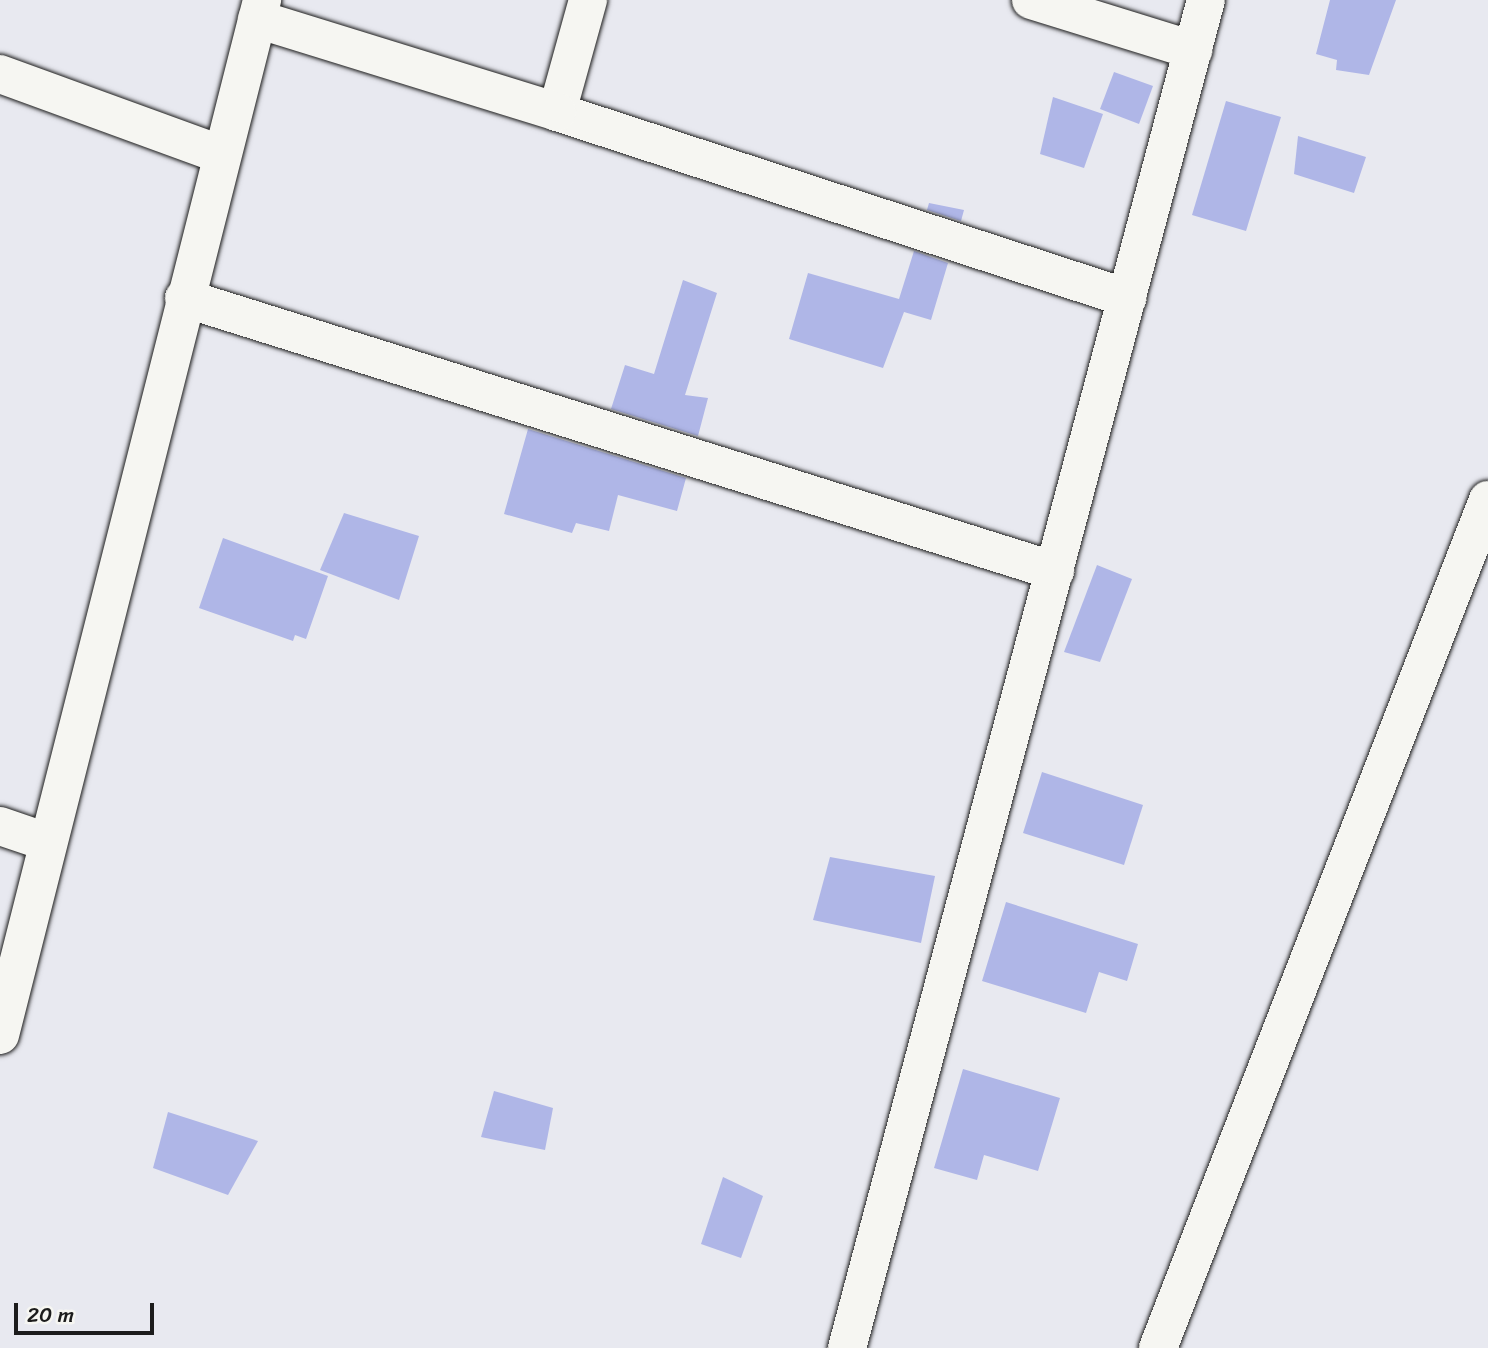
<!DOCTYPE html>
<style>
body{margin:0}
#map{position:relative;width:1488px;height:1348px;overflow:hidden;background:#e8e9f0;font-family:Sriracha,sans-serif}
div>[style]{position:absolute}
.building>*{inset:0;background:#afb6e7}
.roads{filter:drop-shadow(0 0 2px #1c1c1c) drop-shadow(0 0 2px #1c1c1c)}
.minor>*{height:38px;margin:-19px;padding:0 19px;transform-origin:19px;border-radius:19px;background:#f6f6f2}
.tertiary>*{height:38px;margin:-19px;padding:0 19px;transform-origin:19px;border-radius:19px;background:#f6f6f2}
span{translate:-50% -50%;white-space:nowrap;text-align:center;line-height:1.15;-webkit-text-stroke:7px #f6f6f2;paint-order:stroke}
.scale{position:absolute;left:14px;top:1303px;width:140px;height:32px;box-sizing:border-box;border:4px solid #1c1c1c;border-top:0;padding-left:9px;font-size:21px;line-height:24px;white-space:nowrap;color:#1c1c1c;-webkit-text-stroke:5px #f6f6f2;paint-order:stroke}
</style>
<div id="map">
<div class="building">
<div style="clip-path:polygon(1330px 0,1396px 0,1369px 75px,1336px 70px,1337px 60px,1316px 54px)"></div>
<div style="clip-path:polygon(1114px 72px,1153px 86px,1139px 124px,1100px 109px)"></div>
<div style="clip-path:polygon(1053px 97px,1103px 114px,1084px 168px,1040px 154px)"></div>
<div style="clip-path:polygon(1226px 101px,1281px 117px,1246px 231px,1192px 215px)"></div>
<div style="clip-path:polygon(1298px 136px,1366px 157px,1354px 193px,1294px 174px)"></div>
<div style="clip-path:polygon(929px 203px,964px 210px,961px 221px,927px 210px)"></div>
<div style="clip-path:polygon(914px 251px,948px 263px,931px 320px,904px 312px,883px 368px,789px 339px,808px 273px,899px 299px)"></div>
<div style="clip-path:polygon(683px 280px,717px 293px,685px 395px,708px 398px,698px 436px,611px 409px,625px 365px,654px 374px)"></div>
<div style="clip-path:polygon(528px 429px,686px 478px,677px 511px,618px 495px,609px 531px,576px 523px,572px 533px,504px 514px)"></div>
<div style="clip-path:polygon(344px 513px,419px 536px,399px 600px,320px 570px)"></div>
<div style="clip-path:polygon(223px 538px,328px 576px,306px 639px,295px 635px,293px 641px,199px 608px)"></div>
<div style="clip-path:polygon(1097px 565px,1132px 579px,1100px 662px,1064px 652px)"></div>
<div style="clip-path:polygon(1042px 772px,1143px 805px,1124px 865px,1023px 833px)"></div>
<div style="clip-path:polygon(830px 857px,935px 876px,921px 943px,813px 920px)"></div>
<div style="clip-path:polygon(1006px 902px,1138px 944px,1127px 981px,1099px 972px,1086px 1013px,982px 981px)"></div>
<div style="clip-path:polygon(963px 1069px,1060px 1098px,1038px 1171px,984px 1155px,977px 1180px,934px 1168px)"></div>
<div style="clip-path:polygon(494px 1091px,553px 1108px,545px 1150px,481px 1137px)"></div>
<div style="clip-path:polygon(168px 1112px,258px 1141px,228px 1195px,153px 1168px)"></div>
<div style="clip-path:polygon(723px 1177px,763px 1196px,741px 1258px,701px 1244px)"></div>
</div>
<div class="roads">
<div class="minor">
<div style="left:588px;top:0;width:116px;rotate:105.5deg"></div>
<div style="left:557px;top:112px;width:600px;rotate:18.07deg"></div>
<div style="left:1031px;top:0;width:170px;rotate:17.2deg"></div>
<div style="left:257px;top:19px;width:314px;rotate:17.2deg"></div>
<div style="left:0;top:74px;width:234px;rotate:20deg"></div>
<div style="left:184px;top:298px;width:913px;rotate:17.4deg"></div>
<div style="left:0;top:826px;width:50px;rotate:18.8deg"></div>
<div style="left:0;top:1035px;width:1068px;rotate:-75.79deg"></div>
<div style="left:847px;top:1348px;width:1395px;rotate:-75.09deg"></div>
</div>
<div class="tertiary">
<div style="left:1158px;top:1348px;width:910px;rotate:-68.74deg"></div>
</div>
</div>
<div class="scale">20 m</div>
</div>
